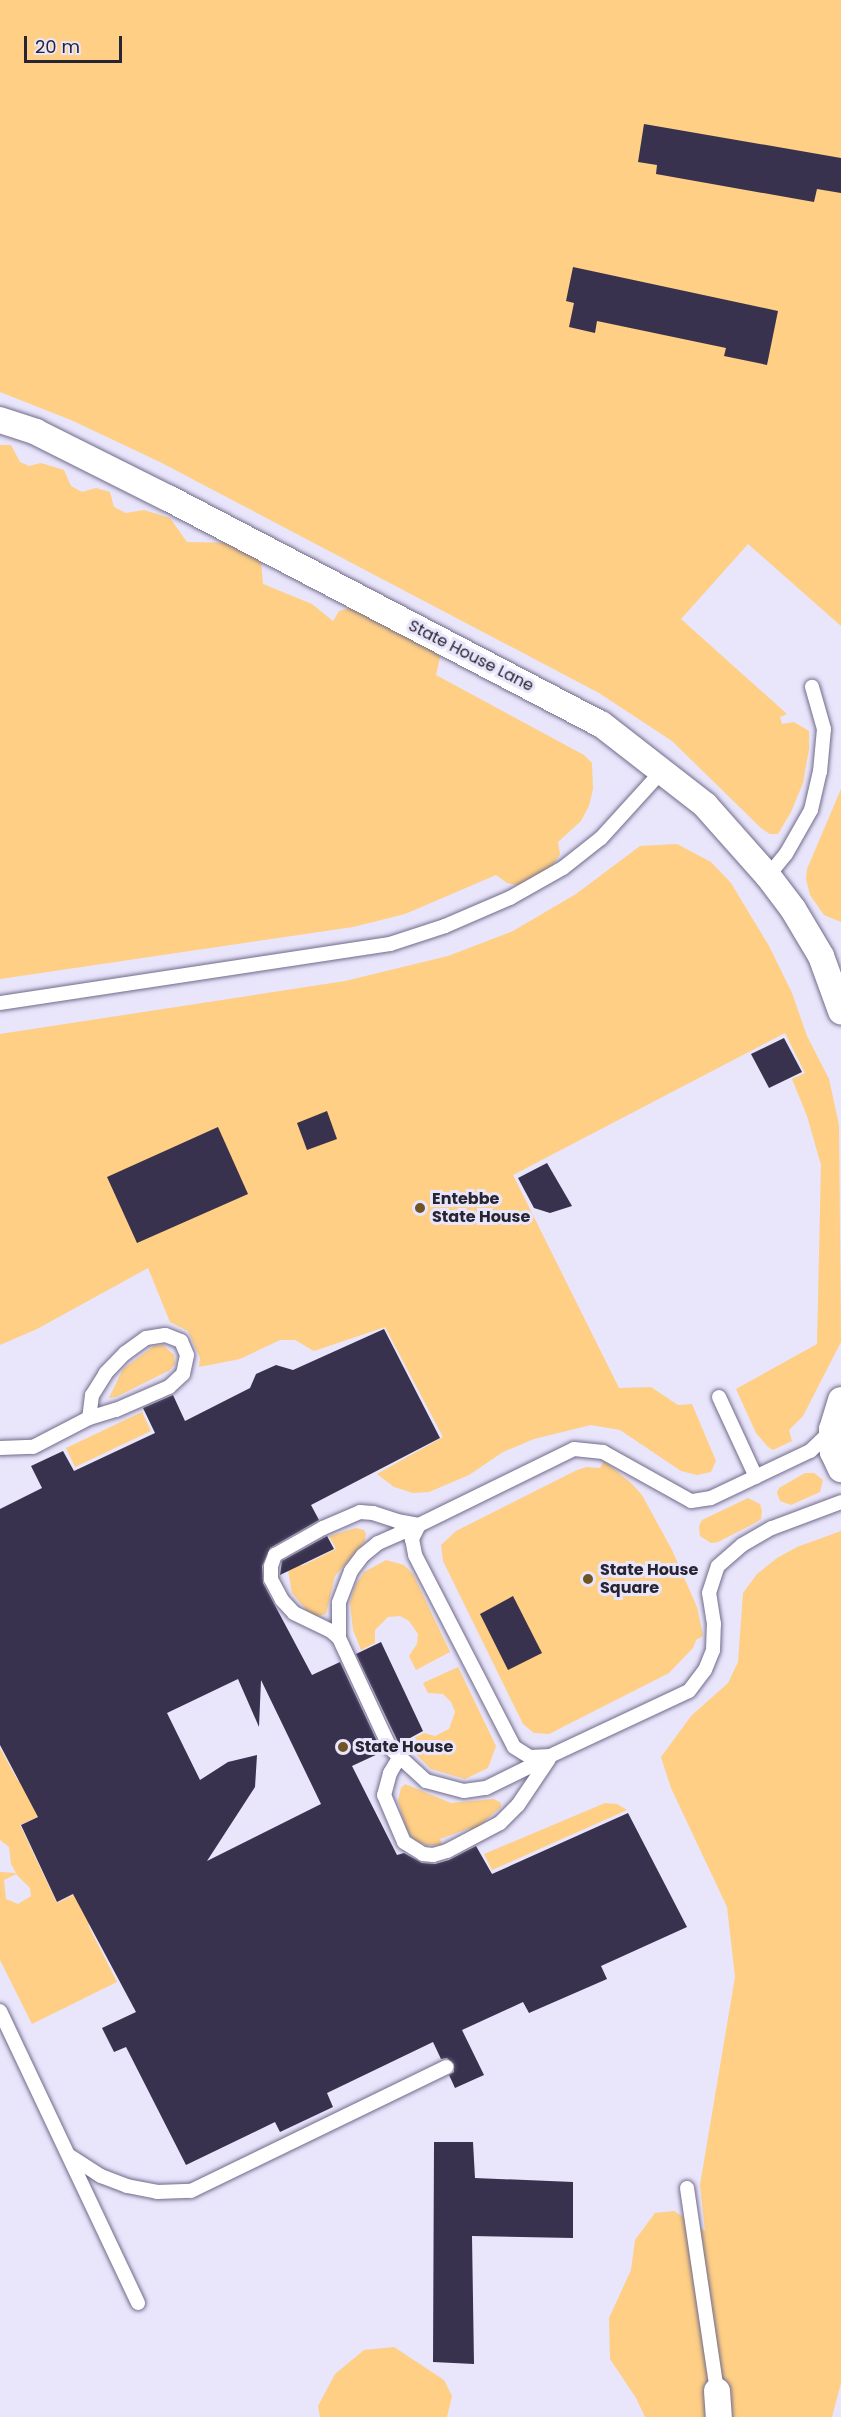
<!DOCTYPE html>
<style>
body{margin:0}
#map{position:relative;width:841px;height:2417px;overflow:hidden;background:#e9e5fb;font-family:Poppins,sans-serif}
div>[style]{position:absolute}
.green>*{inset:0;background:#fecf85}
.building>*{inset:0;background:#38324e}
.roads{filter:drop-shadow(0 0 2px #716a8a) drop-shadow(0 0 2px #716a8a)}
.service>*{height:14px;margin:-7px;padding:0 7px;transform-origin:7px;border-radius:7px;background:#fff}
.minor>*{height:26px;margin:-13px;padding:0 13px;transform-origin:13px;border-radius:13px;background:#fff}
.dots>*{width:16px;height:16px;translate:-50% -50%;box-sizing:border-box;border:3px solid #e9e5fb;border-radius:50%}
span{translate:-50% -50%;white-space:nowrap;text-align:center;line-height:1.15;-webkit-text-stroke:6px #e9e5fb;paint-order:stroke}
.street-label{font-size:16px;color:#272532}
.poi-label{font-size:16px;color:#272532;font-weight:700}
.left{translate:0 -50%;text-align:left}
.scale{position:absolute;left:24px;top:36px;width:98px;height:27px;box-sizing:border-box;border:3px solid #272532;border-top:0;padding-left:8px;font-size:18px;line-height:21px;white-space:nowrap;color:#272532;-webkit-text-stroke:4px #e9e5fb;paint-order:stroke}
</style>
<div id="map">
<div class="green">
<div style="clip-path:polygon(0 0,841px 0,841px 626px,748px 544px,681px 619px,787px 714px,780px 717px,782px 724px,794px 722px,809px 731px,809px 749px,803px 783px,791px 812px,778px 834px,770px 834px,761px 828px,672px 741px,599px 693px,160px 462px,71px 420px,0 392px)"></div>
<div style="clip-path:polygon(0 445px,11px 445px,20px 462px,29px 466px,41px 463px,64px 470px,71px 486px,82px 492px,96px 488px,110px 492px,114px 507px,126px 513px,144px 510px,170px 518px,187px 542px,242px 543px,261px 561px,263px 584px,312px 604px,333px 621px,339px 611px,358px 606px,428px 625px,440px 657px,436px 675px,584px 755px,592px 763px,593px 789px,589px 806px,581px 821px,558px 842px,560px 854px,549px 871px,528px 887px,507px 883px,496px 875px,405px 914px,353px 927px,0 979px)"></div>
<div style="clip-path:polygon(841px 789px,841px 922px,824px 915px,810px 895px,806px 879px,807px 869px)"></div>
<div style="clip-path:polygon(677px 844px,711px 862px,731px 883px,769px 946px,792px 993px,807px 1036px,829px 1079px,839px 1125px,841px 1342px,803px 1416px,789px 1430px,792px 1441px,773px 1450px,768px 1447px,756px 1433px,736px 1389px,817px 1344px,821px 1165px,807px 1116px,792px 1079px,805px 1073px,785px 1033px,513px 1175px,619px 1388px,651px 1387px,678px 1405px,692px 1404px,716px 1461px,711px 1472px,697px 1475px,681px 1471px,620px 1430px,591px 1425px,534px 1439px,503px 1452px,469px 1475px,429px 1492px,413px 1493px,394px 1487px,377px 1474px,443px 1437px,385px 1327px,314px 1351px,295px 1340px,280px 1340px,240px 1359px,199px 1367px,200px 1358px,188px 1331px,170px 1322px,148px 1268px,37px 1329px,0 1345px,0 1034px,345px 981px,448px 956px,513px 931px,576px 894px,640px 846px)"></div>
<div style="clip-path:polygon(163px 1345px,174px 1355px,175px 1364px,170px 1370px,116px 1397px,109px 1398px,123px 1369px,154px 1346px)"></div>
<div style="clip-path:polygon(142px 1412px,151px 1431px,75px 1467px,66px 1448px)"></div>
<div style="clip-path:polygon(604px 1461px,631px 1483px,642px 1495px,672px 1550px,697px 1607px,703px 1636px,696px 1640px,693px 1648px,669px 1673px,549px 1734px,534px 1733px,523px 1724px,443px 1561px,441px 1545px,456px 1531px,575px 1471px,586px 1467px,600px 1468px)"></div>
<div style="clip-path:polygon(805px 1473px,814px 1473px,823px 1480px,820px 1492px,791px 1505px,780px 1501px,777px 1493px,779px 1488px)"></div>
<div style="clip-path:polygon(748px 1498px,760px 1504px,762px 1511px,761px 1519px,755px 1523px,718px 1542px,711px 1543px,700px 1536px,699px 1526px,702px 1520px)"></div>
<div style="clip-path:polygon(356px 1528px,364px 1530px,366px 1534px,365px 1541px,335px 1576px,326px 1614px,317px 1616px,308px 1612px,292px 1593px,288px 1570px,296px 1557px,302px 1566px,336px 1549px,329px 1536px)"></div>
<div style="clip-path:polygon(841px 1531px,841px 2383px,832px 2417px,645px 2417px,636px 2398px,610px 2359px,609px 2318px,631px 2270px,635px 2240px,655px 2213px,674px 2211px,705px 2231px,700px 2185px,735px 1977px,727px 1907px,671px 1788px,661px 1757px,691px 1716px,728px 1683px,738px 1662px,743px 1593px,757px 1574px,777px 1558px,797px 1547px)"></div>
<div style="clip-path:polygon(386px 1560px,404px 1565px,413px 1574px,450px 1652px,416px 1670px,409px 1656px,417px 1644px,418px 1634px,409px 1621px,400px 1616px,388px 1617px,375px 1630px,375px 1643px,361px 1650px,353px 1630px,350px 1602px,355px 1586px,364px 1572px)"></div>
<div style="clip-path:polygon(458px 1667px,496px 1746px,488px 1768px,465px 1779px,431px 1769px,418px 1756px,408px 1741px,424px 1733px,435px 1736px,449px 1729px,455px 1712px,451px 1702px,443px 1694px,428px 1693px,423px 1683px)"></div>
<div style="clip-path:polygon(evenodd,94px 1745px,113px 1782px,20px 1825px,57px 1903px,151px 1857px,163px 1885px,88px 1925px,117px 1982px,32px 2024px,0 1960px,0 1872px,16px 1873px,11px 1864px,9px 1847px,0 1840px,0 1748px,18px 1781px,94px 1745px,16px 1874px,30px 1888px,31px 1896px,18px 1904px,6px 1899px,4px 1880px,16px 1874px)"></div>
<div style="clip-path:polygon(405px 1784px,451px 1803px,494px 1799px,501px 1803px,501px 1807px,472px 1832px,470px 1828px,440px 1839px,442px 1845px,427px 1845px,414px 1840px,406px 1828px,398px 1801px,401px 1788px)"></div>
<div style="clip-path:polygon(605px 1803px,617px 1804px,627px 1810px,492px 1870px,484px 1854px)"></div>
<div style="clip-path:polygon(394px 2347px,444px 2380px,452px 2396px,447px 2417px,320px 2417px,318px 2406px,335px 2374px,364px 2350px)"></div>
</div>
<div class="building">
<div style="clip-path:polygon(644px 124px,841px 158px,841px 193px,817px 189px,814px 202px,656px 174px,657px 165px,638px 162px)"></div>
<div style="clip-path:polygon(573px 267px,778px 311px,767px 365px,724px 356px,726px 348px,597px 321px,595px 333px,569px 327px,574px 303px,566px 301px)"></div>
<div style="clip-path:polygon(784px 1038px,802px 1072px,769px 1088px,751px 1054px)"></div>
<div style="clip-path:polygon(327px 1111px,337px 1139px,307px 1150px,297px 1123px)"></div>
<div style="clip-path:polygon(218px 1127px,248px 1194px,137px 1243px,107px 1177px)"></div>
<div style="clip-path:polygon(547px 1163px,572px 1206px,550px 1213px,534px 1208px,518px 1178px)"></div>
<div style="clip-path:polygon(evenodd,384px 1329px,440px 1438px,311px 1505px,319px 1520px,270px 1548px,262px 1566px,263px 1583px,312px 1675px,340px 1662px,382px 1752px,352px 1766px,397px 1855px,404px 1853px,422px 1863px,435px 1864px,449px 1860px,476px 1846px,492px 1874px,628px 1813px,687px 1927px,601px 1966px,607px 1979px,529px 2013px,523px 2002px,462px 2030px,484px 2075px,455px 2088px,449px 2075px,454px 2072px,454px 2064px,447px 2058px,441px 2059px,433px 2042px,327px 2093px,333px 2107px,280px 2132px,275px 2122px,186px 2165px,126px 2047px,114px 2052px,102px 2028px,136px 2012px,73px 1894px,57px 1902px,21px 1825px,38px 1817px,0 1745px,0 1509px,42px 1488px,31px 1466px,63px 1451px,74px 1471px,155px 1433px,143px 1408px,173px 1395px,185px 1421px,250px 1388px,256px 1374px,276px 1365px,293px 1370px,384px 1329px,238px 1679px,259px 1727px,261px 1680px,321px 1804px,207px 1861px,255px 1787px,257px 1755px,228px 1762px,200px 1780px,167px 1713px,238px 1679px)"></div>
<div style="clip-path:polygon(327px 1536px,334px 1549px,280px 1575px,282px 1561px)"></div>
<div style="clip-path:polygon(513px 1596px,542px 1653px,508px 1670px,480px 1614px)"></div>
<div style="clip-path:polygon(381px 1642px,423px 1731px,399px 1744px,356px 1654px)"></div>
<div style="clip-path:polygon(434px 2142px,473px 2142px,475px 2178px,573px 2182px,573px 2238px,472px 2236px,474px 2364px,433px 2362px)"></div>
</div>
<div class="roads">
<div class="service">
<div style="left:768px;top:876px;width:28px;rotate:-51deg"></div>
<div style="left:786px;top:854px;width:51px;rotate:-60.4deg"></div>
<div style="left:811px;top:810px;width:39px;rotate:-77deg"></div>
<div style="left:820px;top:772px;width:43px;rotate:-84.7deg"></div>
<div style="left:824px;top:729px;width:44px;rotate:-105.9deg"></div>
<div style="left:0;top:1003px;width:394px;rotate:-8.6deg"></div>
<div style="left:390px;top:944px;width:58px;rotate:-18.1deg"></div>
<div style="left:445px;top:926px;width:71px;rotate:-23.3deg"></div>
<div style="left:510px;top:898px;width:61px;rotate:-29.5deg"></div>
<div style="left:563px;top:868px;width:48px;rotate:-38.3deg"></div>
<div style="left:601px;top:838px;width:91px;rotate:-47.7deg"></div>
<div style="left:719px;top:1397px;width:88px;rotate:65.2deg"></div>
<div style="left:832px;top:1430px;width:30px;rotate:136deg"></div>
<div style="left:810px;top:1451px;width:110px;rotate:154.6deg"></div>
<div style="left:711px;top:1498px;width:20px;rotate:171deg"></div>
<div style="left:691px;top:1501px;width:101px;rotate:-150.9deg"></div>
<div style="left:603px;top:1452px;width:29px;rotate:-174deg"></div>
<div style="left:574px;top:1449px;width:173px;rotate:153.9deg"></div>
<div style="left:419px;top:1525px;width:16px;rotate:117deg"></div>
<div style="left:412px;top:1539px;width:16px;rotate:79deg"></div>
<div style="left:415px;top:1555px;width:216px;rotate:62.7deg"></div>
<div style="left:514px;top:1747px;width:19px;rotate:32deg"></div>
<div style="left:530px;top:1757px;width:20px;rotate:-3deg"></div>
<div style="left:550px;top:1756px;width:153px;rotate:-25.1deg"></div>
<div style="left:689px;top:1691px;width:26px;rotate:-53deg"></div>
<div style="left:705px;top:1670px;width:22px;rotate:-68deg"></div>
<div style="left:713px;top:1650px;width:26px;rotate:-88deg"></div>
<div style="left:714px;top:1624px;width:31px;rotate:-99deg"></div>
<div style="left:709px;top:1593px;width:28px;rotate:-72deg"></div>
<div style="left:718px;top:1566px;width:32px;rotate:-41deg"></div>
<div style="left:742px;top:1545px;width:34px;rotate:-30deg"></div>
<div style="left:772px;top:1528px;width:74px;rotate:-20.6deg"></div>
<div style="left:0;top:1448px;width:33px;rotate:-2deg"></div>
<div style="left:33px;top:1447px;width:63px;rotate:-27.4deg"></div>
<div style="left:89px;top:1418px;width:28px;rotate:-17deg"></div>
<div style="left:116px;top:1410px;width:58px;rotate:-23.5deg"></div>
<div style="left:169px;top:1387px;width:19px;rotate:-43deg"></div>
<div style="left:183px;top:1374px;width:19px;rotate:-78deg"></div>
<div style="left:187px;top:1355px;width:15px;rotate:-113deg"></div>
<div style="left:181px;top:1341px;width:17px;rotate:-159deg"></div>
<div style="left:165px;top:1335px;width:19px;rotate:171deg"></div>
<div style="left:146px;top:1338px;width:26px;rotate:144deg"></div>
<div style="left:125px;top:1353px;width:28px;rotate:134deg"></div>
<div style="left:106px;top:1373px;width:26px;rotate:122deg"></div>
<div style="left:92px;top:1395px;width:23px;rotate:97deg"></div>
<div style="left:419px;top:1525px;width:45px;rotate:156.3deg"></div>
<div style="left:378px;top:1543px;width:19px;rotate:141deg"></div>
<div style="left:363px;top:1555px;width:20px;rotate:127deg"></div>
<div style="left:351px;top:1571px;width:34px;rotate:111deg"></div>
<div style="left:339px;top:1603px;width:35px;rotate:90deg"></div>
<div style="left:339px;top:1638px;width:121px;rotate:65.1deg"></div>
<div style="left:390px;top:1748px;width:49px;rotate:42.5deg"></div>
<div style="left:426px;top:1781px;width:39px;rotate:15deg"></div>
<div style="left:464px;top:1791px;width:22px;rotate:-8deg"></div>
<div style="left:486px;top:1788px;width:66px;rotate:-26.2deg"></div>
<div style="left:339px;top:1638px;width:11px;rotate:-139deg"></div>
<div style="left:331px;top:1631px;width:41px;rotate:-154.1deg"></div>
<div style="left:294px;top:1613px;width:18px;rotate:-133deg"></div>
<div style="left:282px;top:1600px;width:24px;rotate:-118deg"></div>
<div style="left:271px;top:1579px;width:13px;rotate:-90deg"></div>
<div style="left:271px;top:1566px;width:12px;rotate:-70deg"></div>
<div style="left:275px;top:1555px;width:55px;rotate:-29.4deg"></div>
<div style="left:323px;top:1528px;width:40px;rotate:-23.4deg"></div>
<div style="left:360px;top:1512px;width:13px;rotate:4deg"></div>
<div style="left:373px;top:1513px;width:25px;rotate:18deg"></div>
<div style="left:397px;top:1521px;width:22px;rotate:10deg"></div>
<div style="left:399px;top:1758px;width:17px;rotate:121deg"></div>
<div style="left:390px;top:1773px;width:23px;rotate:105deg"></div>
<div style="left:384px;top:1795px;width:51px;rotate:66.9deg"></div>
<div style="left:404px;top:1842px;width:22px;rotate:32deg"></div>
<div style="left:423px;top:1854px;width:10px;rotate:6deg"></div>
<div style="left:433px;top:1855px;width:15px;rotate:-16deg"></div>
<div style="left:447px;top:1851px;width:60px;rotate:-27.8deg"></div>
<div style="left:500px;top:1823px;width:25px;rotate:-45deg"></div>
<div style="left:518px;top:1805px;width:55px;rotate:-56deg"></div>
<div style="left:0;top:2011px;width:323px;rotate:64.7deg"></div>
<div style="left:70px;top:2156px;width:37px;rotate:33deg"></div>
<div style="left:101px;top:2176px;width:28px;rotate:21deg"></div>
<div style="left:127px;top:2186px;width:31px;rotate:11deg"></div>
<div style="left:157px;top:2192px;width:34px;rotate:-2deg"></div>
<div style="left:191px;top:2191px;width:284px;rotate:-25.9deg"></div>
<div style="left:687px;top:2188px;width:205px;rotate:81.6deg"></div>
</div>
<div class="minor">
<div style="left:0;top:420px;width:38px;rotate:18deg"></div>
<div style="left:36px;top:432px;width:148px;rotate:26.6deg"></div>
<div style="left:168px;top:498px;width:488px;rotate:27.6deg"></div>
<div style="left:601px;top:724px;width:132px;rotate:37.9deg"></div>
<div style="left:705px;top:805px;width:95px;rotate:48.4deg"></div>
<div style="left:768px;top:876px;width:41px;rotate:52.9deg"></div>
<div style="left:793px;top:909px;width:55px;rotate:59.2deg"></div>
<div style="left:821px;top:956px;width:59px;rotate:70deg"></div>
<div style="left:841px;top:1400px;width:30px;rotate:107deg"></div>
<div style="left:832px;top:1429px;width:23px;rotate:88deg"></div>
<div style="left:833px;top:1452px;width:19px;rotate:65deg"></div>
<div style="left:717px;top:2391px;width:26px;rotate:86deg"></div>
</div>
</div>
<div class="dots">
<div style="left:420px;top:1208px;background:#6f5426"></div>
<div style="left:588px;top:1579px;background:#6f5426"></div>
<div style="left:343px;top:1747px;background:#6f5426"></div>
</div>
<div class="street-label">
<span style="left:471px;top:656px;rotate:27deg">State House Lane</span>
</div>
<div class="poi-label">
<span class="left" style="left:432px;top:1208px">Entebbe<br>State House</span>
<span class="left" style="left:600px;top:1579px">State House<br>Square</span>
<span class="left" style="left:355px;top:1747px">State House</span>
</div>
<div class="scale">20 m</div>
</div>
